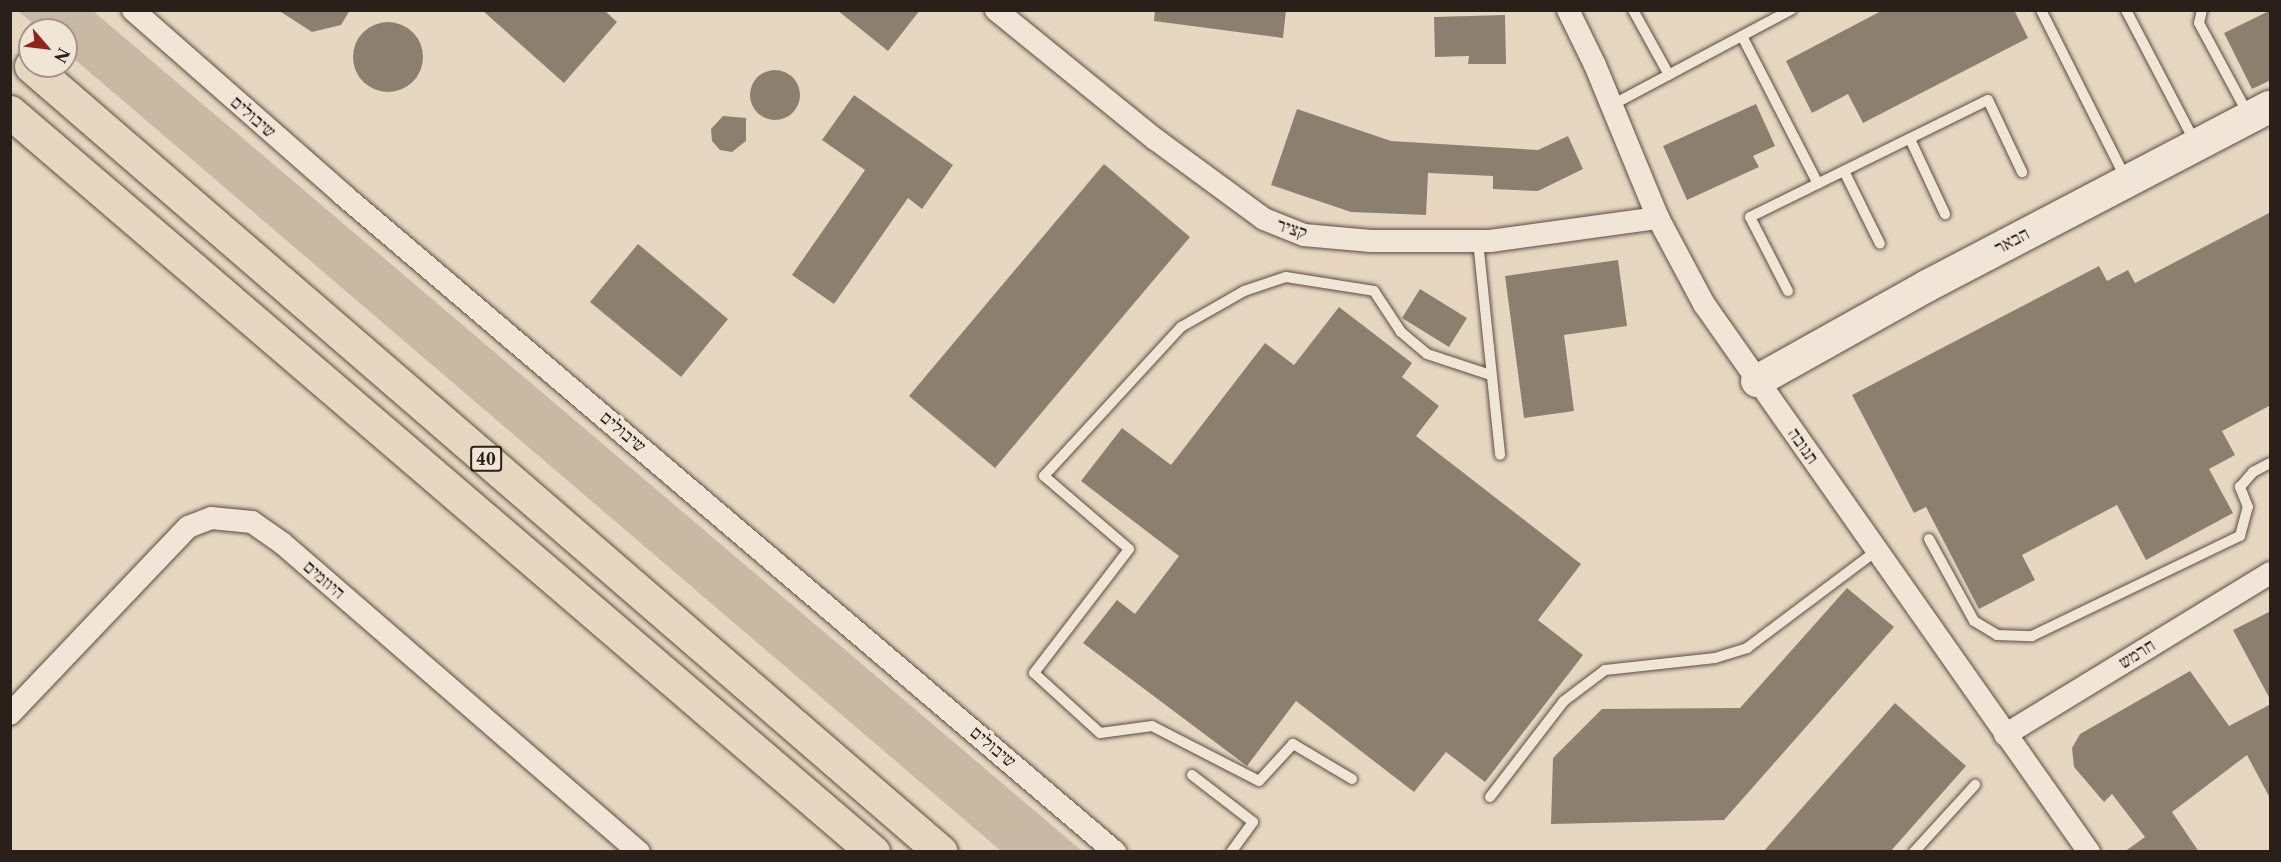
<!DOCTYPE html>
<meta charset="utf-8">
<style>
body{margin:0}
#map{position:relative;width:2281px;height:862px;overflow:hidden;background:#e8d7c0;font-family:"Libre Caslon Text","Frank Ruhl Libre",serif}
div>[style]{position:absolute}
.green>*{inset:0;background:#c8b8a4}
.building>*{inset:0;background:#8d7f70}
.round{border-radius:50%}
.roads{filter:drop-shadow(0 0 2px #5a4d44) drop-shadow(0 0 2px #5a4d44)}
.lane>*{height:10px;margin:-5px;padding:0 5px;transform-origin:5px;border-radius:5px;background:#f0e5d6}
.street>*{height:22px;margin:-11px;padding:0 11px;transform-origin:11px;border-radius:11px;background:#f0e5d6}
.secondary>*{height:32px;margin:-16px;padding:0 16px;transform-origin:16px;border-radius:16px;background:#f0e5d6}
.highway>*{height:33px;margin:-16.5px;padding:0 16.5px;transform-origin:16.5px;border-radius:16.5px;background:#e8d7c0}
span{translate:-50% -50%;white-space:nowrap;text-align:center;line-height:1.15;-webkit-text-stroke:6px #f0e5d6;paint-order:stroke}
.shield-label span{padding:2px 4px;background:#f0e5d6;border:2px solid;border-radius:4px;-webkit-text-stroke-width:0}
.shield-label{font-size:16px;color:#2b1f1a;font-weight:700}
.street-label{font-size:18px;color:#2b1f1a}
.frame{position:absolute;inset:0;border:12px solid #2b1f1a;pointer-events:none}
.north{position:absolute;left:18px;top:18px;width:60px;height:60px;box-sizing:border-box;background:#f0e5d6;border:2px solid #a1968b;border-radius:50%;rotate:118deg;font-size:16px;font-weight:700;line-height:24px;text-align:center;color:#2b1f1a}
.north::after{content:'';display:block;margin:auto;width:21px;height:27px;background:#8f2418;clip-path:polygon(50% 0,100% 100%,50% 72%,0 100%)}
</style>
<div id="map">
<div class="green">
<div style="clip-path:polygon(18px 11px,93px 11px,1082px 851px,1001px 851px,66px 52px,66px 30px,41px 30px)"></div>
</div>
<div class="building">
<div style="clip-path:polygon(278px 10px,350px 10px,341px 25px,312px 32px)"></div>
<div style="clip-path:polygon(482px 10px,604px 10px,617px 22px,564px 83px)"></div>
<div style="clip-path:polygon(837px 10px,920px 10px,888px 51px)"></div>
<div style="clip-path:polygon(1155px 10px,1286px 10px,1283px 38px,1154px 21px)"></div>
<div style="clip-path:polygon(1883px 10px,2014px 10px,2028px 38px,1863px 123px,1848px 94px,1812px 113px,1786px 61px)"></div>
<div style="clip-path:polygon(2271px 10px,2271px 80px,2252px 89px,2224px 33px)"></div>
<div style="clip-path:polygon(1505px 15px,1506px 64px,1468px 64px,1469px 56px,1435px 57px,1434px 17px)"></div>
<div class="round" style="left:353px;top:22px;width:70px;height:70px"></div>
<div class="round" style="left:750px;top:70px;width:50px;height:50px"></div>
<div style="clip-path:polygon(854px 95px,953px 165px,922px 209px,908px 198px,834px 304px,792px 275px,865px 170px,822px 140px)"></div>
<div style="clip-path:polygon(1756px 104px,1775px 146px,1753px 156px,1759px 167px,1687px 200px,1663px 146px)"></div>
<div style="clip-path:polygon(1297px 109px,1391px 141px,1538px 150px,1568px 136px,1583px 169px,1538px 191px,1493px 189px,1493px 176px,1428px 173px,1426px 215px,1351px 212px,1271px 185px)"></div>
<div style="clip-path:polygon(723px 116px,746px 118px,746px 141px,732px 152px,720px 150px,712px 141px,711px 129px)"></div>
<div style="clip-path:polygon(1104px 164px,1190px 237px,995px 468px,909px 396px)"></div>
<div style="clip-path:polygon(2271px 212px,2271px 405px,2222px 431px,2235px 455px,2209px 469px,2233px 513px,2146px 560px,2117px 505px,2022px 555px,2035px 580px,1979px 609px,1926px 507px,1914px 513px,1852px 395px,2099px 266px,2107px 281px,2128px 270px,2135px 283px)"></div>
<div style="clip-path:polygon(638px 244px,728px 319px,681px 377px,590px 302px)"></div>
<div style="clip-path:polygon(1618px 260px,1627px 326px,1564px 335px,1574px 411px,1524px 418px,1505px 276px)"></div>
<div style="clip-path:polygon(1420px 289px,1467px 318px,1449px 347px,1402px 318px)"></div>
<div style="clip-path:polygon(1339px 307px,1412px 363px,1402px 377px,1439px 406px,1416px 436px,1581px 564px,1538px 620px,1583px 655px,1485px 782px,1446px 752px,1414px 792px,1296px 701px,1247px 766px,1083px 643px,1117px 600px,1135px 614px,1179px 556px,1081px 481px,1122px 428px,1171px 465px,1265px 343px,1294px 365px)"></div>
<div style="clip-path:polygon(1847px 588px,1894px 627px,1724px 820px,1551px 824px,1553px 758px,1602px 709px,1740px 708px)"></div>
<div style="clip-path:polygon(2271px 611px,2271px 701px,2233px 630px)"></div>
<div style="clip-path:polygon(2190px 671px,2229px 726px,2271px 704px,2271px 800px,2247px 755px,2172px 812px,2199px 852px,2124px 852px,2145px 837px,2112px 794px,2104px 802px,2074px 767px,2072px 748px,2080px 734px)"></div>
<div style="clip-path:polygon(1895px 703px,1966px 766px,1890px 852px,1763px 852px)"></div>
</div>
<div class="roads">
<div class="lane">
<div style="left:1633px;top:10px;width:74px;rotate:61deg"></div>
<div style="left:2041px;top:10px;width:189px;rotate:63.3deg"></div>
<div style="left:2126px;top:10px;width:151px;rotate:62.4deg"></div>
<div style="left:2202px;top:10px;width:13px;rotate:103deg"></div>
<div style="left:2199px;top:23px;width:103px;rotate:61.7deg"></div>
<div style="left:1742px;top:36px;width:166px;rotate:62.8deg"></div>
<div style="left:1612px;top:105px;width:203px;rotate:-28deg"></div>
<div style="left:1910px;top:139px;width:83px;rotate:65deg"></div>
<div style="left:1844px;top:171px;width:81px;rotate:63.7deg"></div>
<div style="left:1478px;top:241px;width:215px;rotate:84.1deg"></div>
<div style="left:1788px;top:291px;width:83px;rotate:-117.2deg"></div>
<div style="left:1750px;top:217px;width:265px;rotate:-26.2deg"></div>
<div style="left:1988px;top:100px;width:80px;rotate:64.7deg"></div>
<div style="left:1929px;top:539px;width:94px;rotate:61.2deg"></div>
<div style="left:1974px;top:621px;width:27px;rotate:31deg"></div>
<div style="left:1997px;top:635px;width:35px;rotate:2deg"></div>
<div style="left:2032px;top:636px;width:231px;rotate:-25.7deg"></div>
<div style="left:2240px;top:536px;width:30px;rotate:-75deg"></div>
<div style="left:2248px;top:507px;width:22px;rotate:-112deg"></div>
<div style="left:2240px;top:487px;width:20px;rotate:-49deg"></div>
<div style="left:2253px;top:472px;width:19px;rotate:-28deg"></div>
<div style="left:1192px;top:775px;width:77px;rotate:37.6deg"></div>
<div style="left:1253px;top:822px;width:37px;rotate:126deg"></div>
<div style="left:1352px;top:779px;width:69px;rotate:-149.3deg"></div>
<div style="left:1293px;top:744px;width:50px;rotate:132.6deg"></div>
<div style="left:1259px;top:781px;width:120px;rotate:-152.8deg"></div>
<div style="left:1152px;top:726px;width:52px;rotate:172.3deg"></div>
<div style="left:1100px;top:733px;width:89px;rotate:-137.7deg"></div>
<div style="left:1034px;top:673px;width:156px;rotate:-52.5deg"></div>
<div style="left:1129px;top:549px;width:112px;rotate:-139.3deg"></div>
<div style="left:1044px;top:476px;width:202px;rotate:-47.4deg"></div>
<div style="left:1181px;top:327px;width:73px;rotate:-29.7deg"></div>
<div style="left:1244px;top:291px;width:44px;rotate:-18.4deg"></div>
<div style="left:1286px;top:277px;width:89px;rotate:9deg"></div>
<div style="left:1374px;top:291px;width:49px;rotate:56.6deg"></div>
<div style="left:1401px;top:332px;width:34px;rotate:40deg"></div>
<div style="left:1427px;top:354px;width:67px;rotate:18.2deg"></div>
<div style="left:1490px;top:797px;width:121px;rotate:-52.4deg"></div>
<div style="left:1564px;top:701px;width:51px;rotate:-37.1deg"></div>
<div style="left:1605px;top:670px;width:111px;rotate:-6.2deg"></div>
<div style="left:1715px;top:658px;width:34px;rotate:-17deg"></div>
<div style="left:1747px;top:648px;width:161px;rotate:-36.9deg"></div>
<div style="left:1914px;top:852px;width:91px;rotate:-47.7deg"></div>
</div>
<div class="street">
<div style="left:133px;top:10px;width:277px;rotate:41.3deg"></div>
<div style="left:341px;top:193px;width:1017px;rotate:40.41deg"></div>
<div style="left:996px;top:10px;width:205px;rotate:39.1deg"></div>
<div style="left:1155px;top:139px;width:135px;rotate:36.3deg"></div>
<div style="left:1264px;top:219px;width:43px;rotate:21.8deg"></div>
<div style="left:1304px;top:235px;width:67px;rotate:5.1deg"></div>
<div style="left:1371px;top:241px;width:119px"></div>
<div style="left:1490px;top:241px;width:170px;rotate:-7.8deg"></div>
<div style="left:1568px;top:10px;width:61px;rotate:63.9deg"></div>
<div style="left:1595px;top:65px;width:165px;rotate:67.6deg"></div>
<div style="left:1658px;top:218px;width:98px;rotate:61.9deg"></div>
<div style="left:1704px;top:304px;width:670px;rotate:54.91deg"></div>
<div style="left:10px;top:714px;width:258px;rotate:-46.4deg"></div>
<div style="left:188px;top:527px;width:25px;rotate:-21deg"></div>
<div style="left:211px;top:518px;width:41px;rotate:5.6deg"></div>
<div style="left:252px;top:522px;width:37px;rotate:35deg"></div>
<div style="left:282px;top:543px;width:472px;rotate:40.9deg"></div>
<div style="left:2005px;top:735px;width:311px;rotate:-31.4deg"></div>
</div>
<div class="secondary">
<div style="left:1757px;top:381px;width:195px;rotate:-29.2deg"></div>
<div style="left:1927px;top:286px;width:387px;rotate:-27.6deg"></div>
</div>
<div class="highway">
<div style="left:31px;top:66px;width:1202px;rotate:40.82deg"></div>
<div style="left:10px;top:112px;width:1137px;rotate:40.61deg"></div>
</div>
</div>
<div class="shield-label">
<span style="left:486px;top:459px">40</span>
</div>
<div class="street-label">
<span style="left:253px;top:117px;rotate:41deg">שיבולים</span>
<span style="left:1292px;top:229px;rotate:18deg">קציר</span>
<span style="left:2012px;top:241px;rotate:-28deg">הבאר</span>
<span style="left:623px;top:432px;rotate:40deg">שיבולים</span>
<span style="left:1803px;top:446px;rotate:55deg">תנובה</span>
<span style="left:324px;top:580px;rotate:41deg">היוזמים</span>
<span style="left:2137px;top:654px;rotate:-32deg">חרמש</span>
<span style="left:993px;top:747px;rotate:40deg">שיבולים</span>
</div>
<div class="frame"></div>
<div class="north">N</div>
</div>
